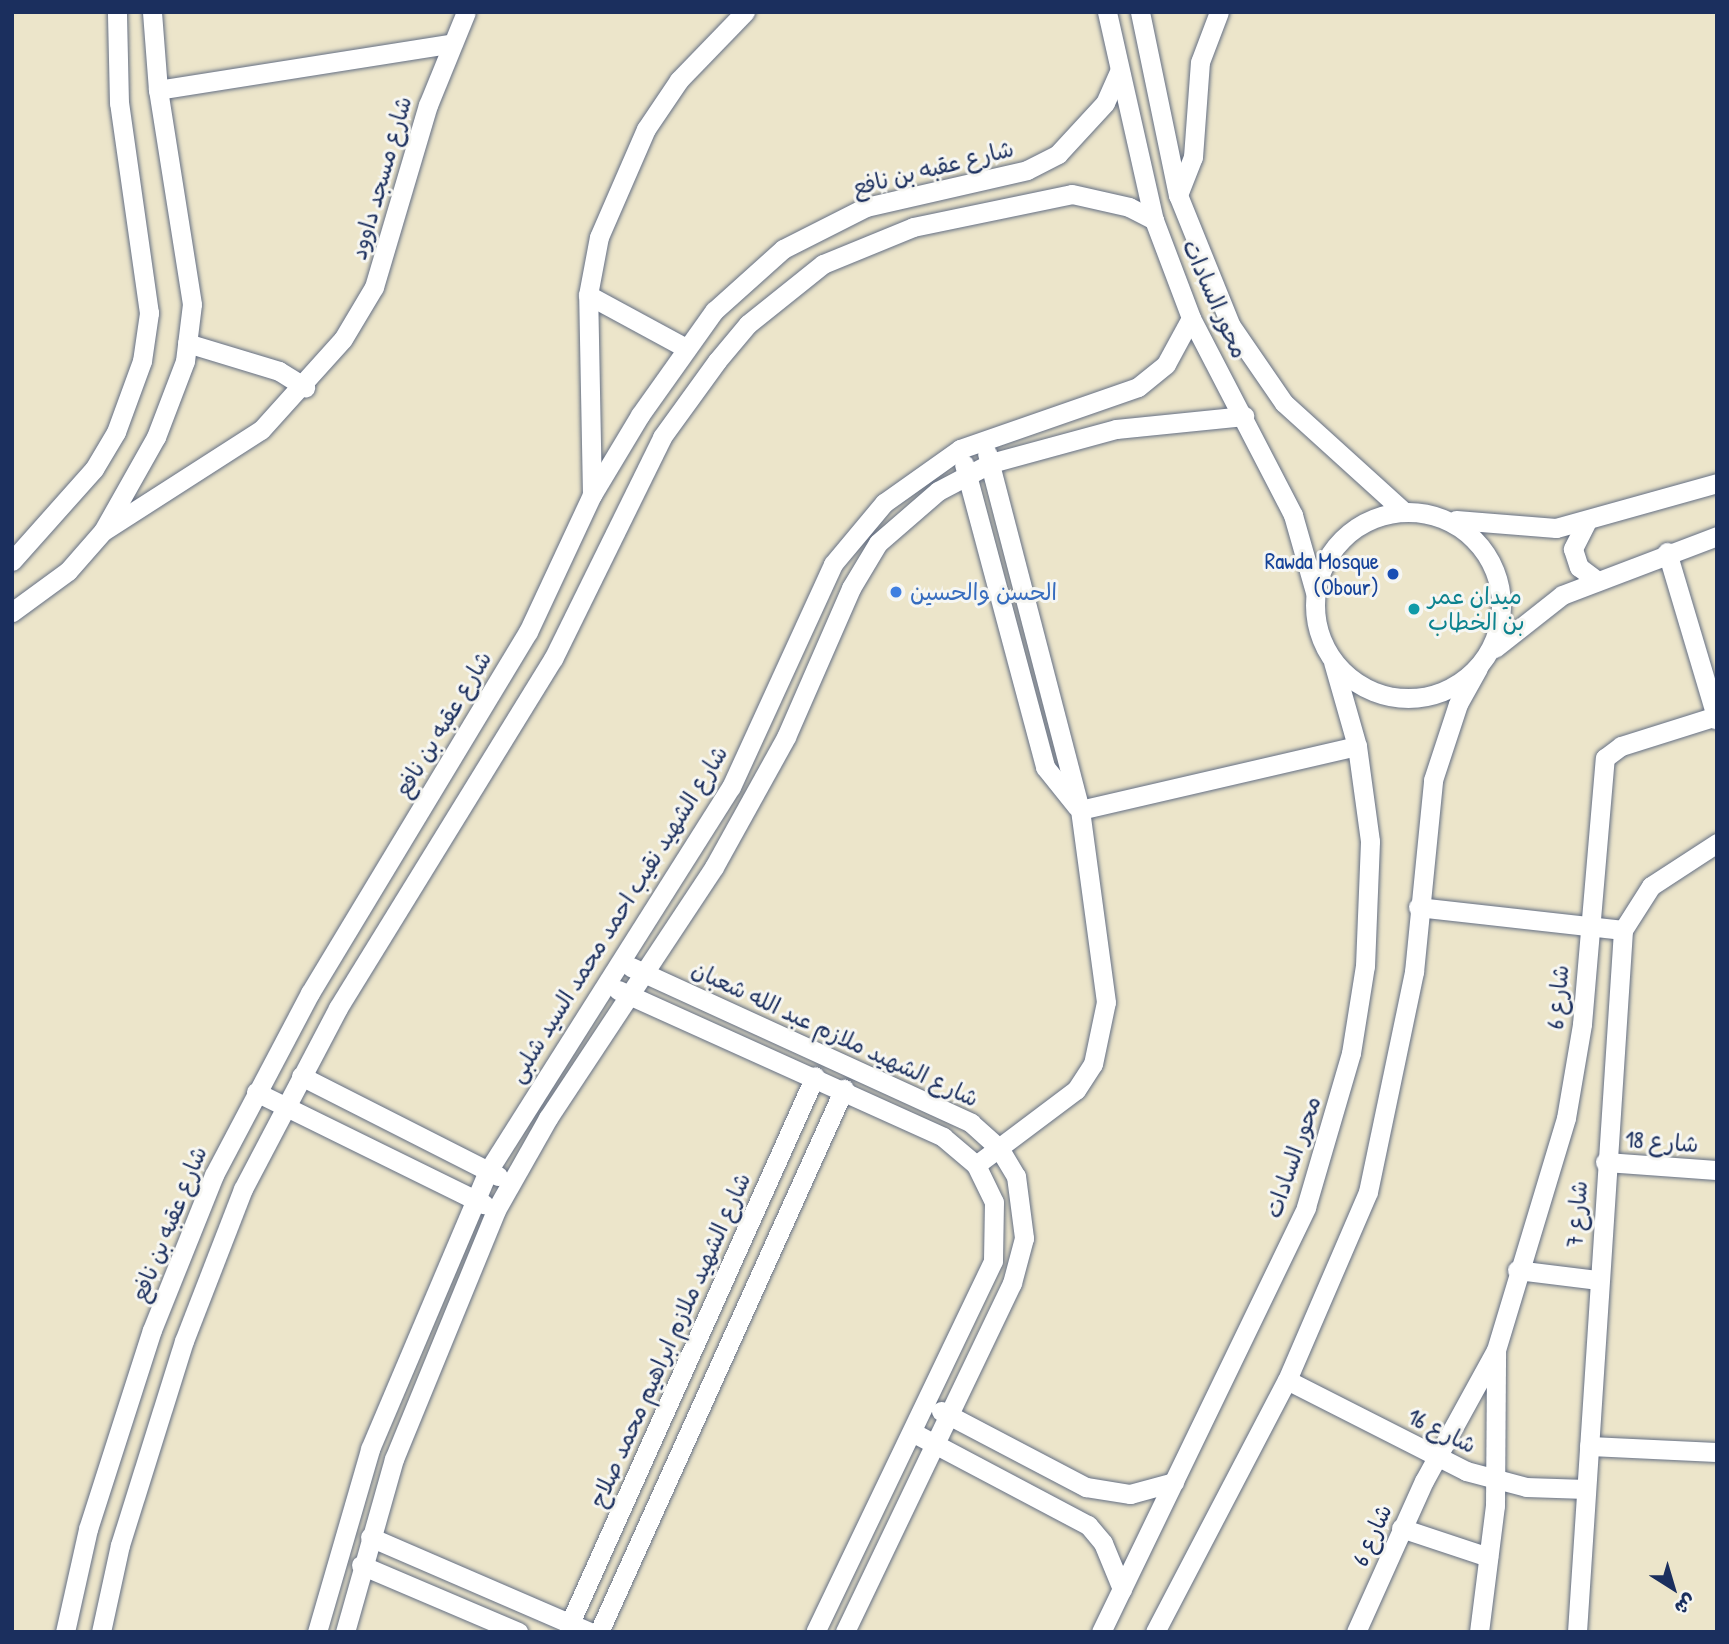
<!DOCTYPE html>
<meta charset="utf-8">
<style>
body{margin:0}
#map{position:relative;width:1729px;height:1644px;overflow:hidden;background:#ece5ca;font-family:"Patrick Hand","Playpen Sans Arabic",sans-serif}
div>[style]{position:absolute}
.roads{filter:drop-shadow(0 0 2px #646f84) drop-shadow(0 0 2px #646f84)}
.minor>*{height:19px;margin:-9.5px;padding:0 9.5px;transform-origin:9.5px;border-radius:9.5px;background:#fff}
.minor>.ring{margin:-9.5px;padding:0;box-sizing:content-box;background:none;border:19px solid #fff;border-radius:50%}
.dots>*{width:19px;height:19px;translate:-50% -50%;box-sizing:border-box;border:4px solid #f6f6f2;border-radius:50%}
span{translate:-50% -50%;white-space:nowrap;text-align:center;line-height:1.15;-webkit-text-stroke:6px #f6f6f2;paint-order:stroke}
.street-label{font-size:23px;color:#1b2f5e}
.transit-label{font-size:23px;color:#164399}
.right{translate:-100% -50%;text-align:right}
.shop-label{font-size:23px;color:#366cbe}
.left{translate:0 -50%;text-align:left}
.culture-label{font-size:23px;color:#0d838f}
.frame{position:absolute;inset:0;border:14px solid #1b2f5e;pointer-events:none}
.north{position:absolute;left:1638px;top:1553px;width:70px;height:70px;-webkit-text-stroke:5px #f6f6f2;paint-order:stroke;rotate:143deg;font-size:19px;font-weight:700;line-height:28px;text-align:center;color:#1b2f5e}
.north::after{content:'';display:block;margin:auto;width:24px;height:32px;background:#1b2f5e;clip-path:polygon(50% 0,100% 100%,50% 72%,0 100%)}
</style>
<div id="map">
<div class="roads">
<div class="minor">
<div style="left:1107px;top:12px;width:213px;rotate:77.3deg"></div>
<div style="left:1154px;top:220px;width:105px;rotate:69.3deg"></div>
<div style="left:1191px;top:318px;width:222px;rotate:62.6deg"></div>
<div style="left:1293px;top:515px;width:80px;rotate:74.1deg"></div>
<div style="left:1140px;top:12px;width:187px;rotate:78.3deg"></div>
<div style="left:1178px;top:195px;width:141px;rotate:68deg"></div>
<div style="left:1231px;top:326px;width:93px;rotate:55.5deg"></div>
<div style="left:1284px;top:403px;width:162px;rotate:42.2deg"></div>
<div style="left:158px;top:90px;width:295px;rotate:-9deg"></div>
<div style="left:1178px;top:195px;width:41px;rotate:-68.5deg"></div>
<div style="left:1193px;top:157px;width:95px;rotate:-85.8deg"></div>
<div style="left:1200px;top:62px;width:53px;rotate:-69.2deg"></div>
<div style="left:588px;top:295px;width:111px;rotate:28.4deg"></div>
<div style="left:187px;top:343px;width:96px;rotate:16.9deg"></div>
<div style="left:279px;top:371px;width:31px;rotate:32deg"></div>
<div style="left:964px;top:464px;width:314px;rotate:75deg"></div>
<div style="left:1045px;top:767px;width:51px;rotate:51.3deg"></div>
<div style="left:592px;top:495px;width:200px;rotate:-91.1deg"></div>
<div style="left:588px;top:295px;width:59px;rotate:-79.3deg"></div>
<div style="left:599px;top:237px;width:118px;rotate:-66.5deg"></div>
<div style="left:646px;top:129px;width:59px;rotate:-56deg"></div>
<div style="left:679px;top:80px;width:95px;rotate:-45.9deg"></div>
<div class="ring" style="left:1315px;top:512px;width:167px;height:167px"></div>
<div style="left:1456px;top:520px;width:100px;rotate:4.6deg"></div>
<div style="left:1556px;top:528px;width:167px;rotate:-15.6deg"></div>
<div style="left:1586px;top:523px;width:29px;rotate:117deg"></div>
<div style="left:1573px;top:549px;width:19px;rotate:72deg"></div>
<div style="left:1579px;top:567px;width:20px;rotate:37deg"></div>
<div style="left:105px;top:530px;width:185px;rotate:-32.7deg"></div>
<div style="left:261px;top:430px;width:122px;rotate:-48deg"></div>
<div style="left:343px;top:339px;width:61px;rotate:-59.2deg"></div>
<div style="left:374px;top:287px;width:190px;rotate:-73.5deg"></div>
<div style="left:428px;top:105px;width:100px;rotate:-67.8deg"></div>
<div style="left:1667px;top:552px;width:175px;rotate:73.4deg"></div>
<div style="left:12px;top:561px;width:123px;rotate:-48.3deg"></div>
<div style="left:94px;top:469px;width:43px;rotate:-59.3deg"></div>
<div style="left:116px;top:432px;width:76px;rotate:-69.9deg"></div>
<div style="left:142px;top:361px;width:49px;rotate:-81.7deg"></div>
<div style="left:149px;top:313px;width:212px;rotate:-98.1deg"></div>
<div style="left:119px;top:103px;width:91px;rotate:-91.3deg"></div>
<div style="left:12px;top:612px;width:69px;rotate:-36.2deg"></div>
<div style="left:68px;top:571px;width:53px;rotate:-48.8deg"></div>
<div style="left:103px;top:531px;width:108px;rotate:-60.6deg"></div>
<div style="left:156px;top:437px;width:81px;rotate:-69.1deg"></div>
<div style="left:185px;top:361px;width:57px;rotate:-83deg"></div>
<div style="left:192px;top:304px;width:217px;rotate:-99deg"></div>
<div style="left:158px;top:90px;width:78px;rotate:-94.4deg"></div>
<div style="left:1495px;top:648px;width:85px;rotate:-38.3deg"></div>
<div style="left:1562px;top:595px;width:166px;rotate:-20.8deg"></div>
<div style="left:1080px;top:810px;width:284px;rotate:-13deg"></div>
<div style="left:1418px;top:907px;width:206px;rotate:6.4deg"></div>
<div style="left:631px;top:967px;width:374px;rotate:24.6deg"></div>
<div style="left:971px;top:1123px;width:38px;rotate:42deg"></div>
<div style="left:999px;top:1148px;width:33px;rotate:59deg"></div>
<div style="left:1016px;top:1176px;width:63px;rotate:82.6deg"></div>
<div style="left:1024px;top:1238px;width:47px;rotate:104.9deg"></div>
<div style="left:1012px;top:1283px;width:387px;rotate:115.6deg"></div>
<div style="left:618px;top:990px;width:357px;rotate:24.3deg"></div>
<div style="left:943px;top:1137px;width:43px;rotate:40.3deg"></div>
<div style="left:976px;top:1165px;width:41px;rotate:64.1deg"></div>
<div style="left:994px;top:1202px;width:59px;rotate:91deg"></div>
<div style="left:993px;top:1261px;width:411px;rotate:115.6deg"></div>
<div style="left:301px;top:1076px;width:221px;rotate:26.9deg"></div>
<div style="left:256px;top:1092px;width:254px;rotate:26.2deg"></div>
<div style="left:1605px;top:1162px;width:112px;rotate:4.1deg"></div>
<div style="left:976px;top:1165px;width:125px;rotate:-36.9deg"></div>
<div style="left:1076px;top:1090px;width:31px;rotate:-57deg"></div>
<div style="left:1093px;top:1064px;width:63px;rotate:-78.2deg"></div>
<div style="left:1106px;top:1002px;width:194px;rotate:-97.7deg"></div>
<div style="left:1080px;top:810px;width:369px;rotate:-104.6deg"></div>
<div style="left:1517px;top:1270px;width:81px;rotate:7.1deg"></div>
<div style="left:1287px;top:1380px;width:201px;rotate:26.9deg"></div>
<div style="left:1466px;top:1471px;width:62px;rotate:14.9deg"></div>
<div style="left:1526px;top:1487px;width:60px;rotate:1.9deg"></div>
<div style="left:941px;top:1411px;width:164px;rotate:27.7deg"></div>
<div style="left:1086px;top:1487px;width:45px;rotate:9deg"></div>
<div style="left:1130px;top:1494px;width:46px;rotate:-15.3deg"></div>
<div style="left:912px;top:1432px;width:199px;rotate:27.9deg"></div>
<div style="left:1088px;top:1525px;width:23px;rotate:50deg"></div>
<div style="left:1103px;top:1543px;width:50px;rotate:67.6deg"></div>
<div style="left:1589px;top:1446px;width:128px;rotate:2.7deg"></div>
<div style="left:1401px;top:1528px;width:92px;rotate:18.4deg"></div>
<div style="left:370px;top:1537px;width:240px;rotate:23.4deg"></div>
<div style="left:361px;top:1565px;width:171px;rotate:23.1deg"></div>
<div style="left:570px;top:1623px;width:599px;rotate:-65.87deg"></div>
<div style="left:65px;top:1632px;width:106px;rotate:-77.4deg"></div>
<div style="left:88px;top:1529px;width:209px;rotate:-72.2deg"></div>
<div style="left:152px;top:1330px;width:167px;rotate:-68.2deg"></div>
<div style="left:214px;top:1175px;width:206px;rotate:-62.2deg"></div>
<div style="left:310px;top:993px;width:422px;rotate:-58.9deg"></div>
<div style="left:528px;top:632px;width:151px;rotate:-65deg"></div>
<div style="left:592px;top:495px;width:93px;rotate:-59deg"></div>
<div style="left:640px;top:415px;width:128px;rotate:-54.6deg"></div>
<div style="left:714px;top:311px;width:93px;rotate:-41.9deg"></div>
<div style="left:783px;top:249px;width:93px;rotate:-26.8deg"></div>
<div style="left:866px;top:207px;width:165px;rotate:-12.9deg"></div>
<div style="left:1027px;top:170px;width:35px;rotate:-27deg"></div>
<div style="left:1058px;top:154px;width:69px;rotate:-47.3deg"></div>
<div style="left:1105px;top:103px;width:35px;rotate:-66deg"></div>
<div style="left:101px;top:1632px;width:89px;rotate:-77.7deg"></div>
<div style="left:120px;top:1545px;width:214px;rotate:-72.6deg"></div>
<div style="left:184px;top:1341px;width:163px;rotate:-68.8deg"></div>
<div style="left:243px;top:1189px;width:204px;rotate:-62.3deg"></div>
<div style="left:338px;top:1008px;width:410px;rotate:-58.4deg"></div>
<div style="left:553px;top:659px;width:247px;rotate:-63.8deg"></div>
<div style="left:662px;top:437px;width:94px;rotate:-54.1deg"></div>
<div style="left:717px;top:361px;width:48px;rotate:-50deg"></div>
<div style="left:748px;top:324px;width:96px;rotate:-38.7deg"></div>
<div style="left:823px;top:264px;width:97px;rotate:-22.3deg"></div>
<div style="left:913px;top:227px;width:162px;rotate:-11.7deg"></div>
<div style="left:1072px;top:194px;width:58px;rotate:12.8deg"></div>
<div style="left:1129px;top:207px;width:28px;rotate:27deg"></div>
<div style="left:317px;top:1632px;width:191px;rotate:-73.8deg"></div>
<div style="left:370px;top:1449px;width:302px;rotate:-67deg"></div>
<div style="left:488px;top:1171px;width:454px;rotate:-57.7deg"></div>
<div style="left:731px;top:787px;width:245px;rotate:-65.4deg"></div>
<div style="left:833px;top:564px;width:80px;rotate:-50.1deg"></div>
<div style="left:884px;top:503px;width:93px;rotate:-35.4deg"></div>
<div style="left:960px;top:449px;width:188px;rotate:-19.2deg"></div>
<div style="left:1138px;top:387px;width:36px;rotate:-39deg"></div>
<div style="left:1166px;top:364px;width:52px;rotate:-61.5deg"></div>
<div style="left:345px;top:1632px;width:180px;rotate:-74.2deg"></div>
<div style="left:394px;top:1459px;width:269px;rotate:-67.7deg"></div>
<div style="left:496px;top:1210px;width:106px;rotate:-60.5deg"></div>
<div style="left:548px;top:1118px;width:301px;rotate:-56.5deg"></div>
<div style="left:714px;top:867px;width:149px;rotate:-61deg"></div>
<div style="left:786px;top:737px;width:163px;rotate:-66.4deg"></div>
<div style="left:851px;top:588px;width:52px;rotate:-59deg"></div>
<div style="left:878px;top:543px;width:79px;rotate:-40.9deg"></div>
<div style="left:938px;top:491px;width:60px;rotate:-27.8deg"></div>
<div style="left:991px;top:463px;width:130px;rotate:-15.2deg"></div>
<div style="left:1116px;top:429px;width:129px;rotate:-5.8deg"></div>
<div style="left:599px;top:1632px;width:596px;rotate:-65.72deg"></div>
<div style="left:1101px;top:1632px;width:472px;rotate:-64.2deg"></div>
<div style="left:1306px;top:1207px;width:160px;rotate:-73.7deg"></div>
<div style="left:1351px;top:1053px;width:88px;rotate:-80.9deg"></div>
<div style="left:1365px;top:966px;width:125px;rotate:-87.7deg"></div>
<div style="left:1370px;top:841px;width:96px;rotate:-97.8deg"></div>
<div style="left:1357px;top:746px;width:87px;rotate:-105.9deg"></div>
<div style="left:1155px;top:1632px;width:284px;rotate:-62.4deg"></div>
<div style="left:1287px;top:1380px;width:205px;rotate:-66.7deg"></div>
<div style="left:1368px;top:1192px;width:225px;rotate:-78.2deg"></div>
<div style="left:1414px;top:972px;width:193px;rotate:-84.3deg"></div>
<div style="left:1433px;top:780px;width:80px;rotate:-71.8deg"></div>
<div style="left:1458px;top:704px;width:41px;rotate:-60.9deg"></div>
<div style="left:1356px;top:1632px;width:166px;rotate:-65.8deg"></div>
<div style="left:1424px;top:1481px;width:149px;rotate:-61.2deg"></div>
<div style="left:1496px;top:1350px;width:242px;rotate:-73.2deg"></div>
<div style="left:1566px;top:1118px;width:95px;rotate:-80.3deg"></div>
<div style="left:1582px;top:1024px;width:267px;rotate:-85.1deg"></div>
<div style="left:1605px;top:758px;width:20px;rotate:-37deg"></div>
<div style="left:1621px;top:746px;width:100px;rotate:-17.5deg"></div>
<div style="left:1479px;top:1632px;width:127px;rotate:-82.8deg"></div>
<div style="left:1495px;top:1506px;width:155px;rotate:-89.6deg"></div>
<div style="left:1577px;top:1632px;width:704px;rotate:-86.25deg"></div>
<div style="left:1623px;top:930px;width:52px;rotate:-57.5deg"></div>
<div style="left:1651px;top:886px;width:79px;rotate:-33.1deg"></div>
</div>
</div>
<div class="dots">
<div style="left:1393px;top:574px;background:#1a4fb4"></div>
<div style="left:896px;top:592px;background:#3f7fe0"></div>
<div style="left:1414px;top:609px;background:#0f9aa8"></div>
</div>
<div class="street-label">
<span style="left:933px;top:168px;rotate:-14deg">شارع عقبه بن نافع</span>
<span style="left:381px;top:178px;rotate:-74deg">شارع مسجد داوود</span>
<span style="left:1215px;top:299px;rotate:66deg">محور السادات</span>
<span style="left:443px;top:724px;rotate:-59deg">شارع عقبه بن نافع</span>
<span style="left:618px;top:914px;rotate:-58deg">شارع الشهيد نقيب احمد محمد السيد شلبى</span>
<span style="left:1558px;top:997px;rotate:-85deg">شارع 6</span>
<span style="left:835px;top:1034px;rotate:25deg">شارع الشهيد ملازم عبد الله شعبان</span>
<span style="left:1662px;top:1142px;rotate:4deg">شارع 18</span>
<span style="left:1293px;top:1157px;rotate:-71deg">محور السادات</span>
<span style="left:1577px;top:1214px;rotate:-86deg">شارع 7</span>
<span style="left:169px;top:1224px;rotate:-68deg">شارع عقبه بن نافع</span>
<span style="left:670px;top:1340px;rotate:-66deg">شارع الشهيد ملازم ابراهيم محمد صلاح</span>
<span style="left:1442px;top:1431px;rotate:26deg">شارع 16</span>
<span style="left:1372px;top:1535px;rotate:-66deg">شارع 6</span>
</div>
<div class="transit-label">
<span class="right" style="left:1379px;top:574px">Rawda Mosque<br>(Obour)</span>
</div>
<div class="shop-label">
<span class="left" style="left:910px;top:592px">الحسن والحسين</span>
</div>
<div class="culture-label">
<span class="left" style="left:1428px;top:609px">ميدان عمر<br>بن الخطاب</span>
</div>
<div class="frame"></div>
<div class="north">ش</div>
</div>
